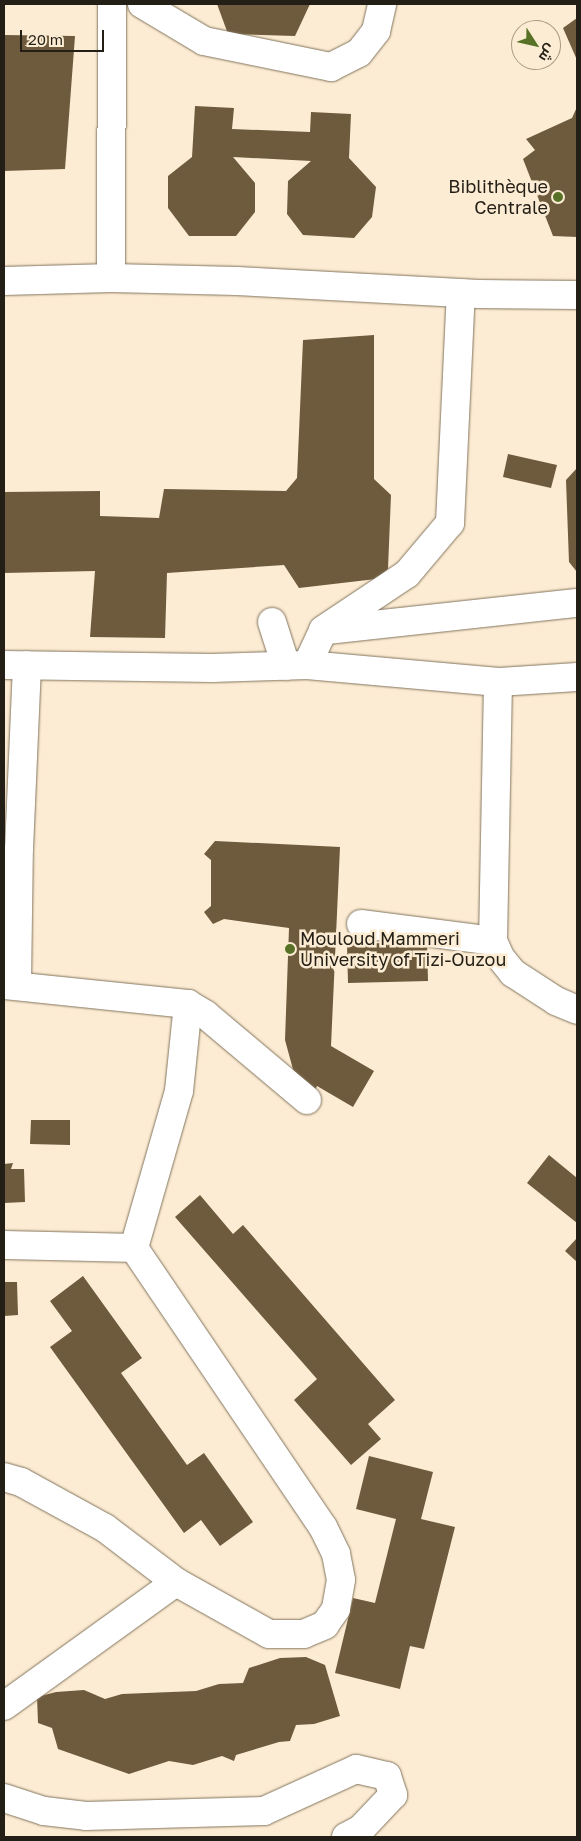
<!DOCTYPE html>
<meta charset="utf-8">
<style>
body{margin:0}
#map{position:relative;width:581px;height:1841px;overflow:hidden;background:#fcecd3;font-family:"Golos Text",Cairo,sans-serif}
div>[style]{position:absolute}
.building>*{inset:0;background:#6e5b3d}
.roads{filter:drop-shadow(0 0 1px #82745e) drop-shadow(0 0 1px #82745e)}
.minor>*{height:28px;margin:-14px;padding:0 14px;transform-origin:14px;border-radius:14px;background:#fff}
.dots>*{width:14px;height:14px;translate:-50% -50%;box-sizing:border-box;border:2px solid #fcecd3;border-radius:50%}
span{translate:-50% -50%;white-space:nowrap;text-align:center;line-height:1.15;-webkit-text-stroke:5px #fcecd3;paint-order:stroke}
.poi-label{font-size:18px;color:#241f16}
.right{translate:-100% -50%;text-align:right}
.left{translate:0 -50%;text-align:left}
.frame{position:absolute;inset:0;border:5px solid #241f16;pointer-events:none}
.north{position:absolute;left:511px;top:20px;width:50px;height:50px;box-sizing:border-box;background:#fcecd3;border:1px solid #a69a87;border-radius:50%;rotate:125deg;font-size:14px;font-weight:700;line-height:20px;text-align:center;color:#241f16}
.north::after{content:'';display:block;margin:auto;width:18px;height:22px;background:#577226;clip-path:polygon(50% 0,100% 100%,50% 72%,0 100%)}
.scale{position:absolute;left:20px;top:30px;width:84px;height:22px;box-sizing:border-box;border:2px solid #241f16;border-top:0;padding-left:6px;font-size:15px;line-height:18px;white-space:nowrap;color:#241f16;-webkit-text-stroke:4px #fcecd3;paint-order:stroke}
</style>
<div id="map">
<div class="building">
<div style="clip-path:polygon(217px 4px,310px 4px,295px 36px,228px 34px)"></div>
<div style="clip-path:polygon(577px 18px,577px 60px,563px 28px)"></div>
<div style="clip-path:polygon(4px 35px,75px 36px,65px 169px,4px 171px)"></div>
<div style="clip-path:polygon(195px 106px,234px 108px,232px 129px,310px 132px,311px 112px,351px 114px,349px 158px,376px 187px,372px 217px,354px 238px,303px 235px,287px 214px,288px 181px,311px 161px,233px 157px,255px 183px,255px 212px,236px 236px,189px 236px,168px 208px,168px 176px,192px 157px)"></div>
<div style="clip-path:polygon(577px 107px,577px 237px,553px 236px,523px 159px,535px 150px,526px 139px,572px 118px)"></div>
<div style="clip-path:polygon(374px 335px,374px 479px,391px 495px,388px 569px,376px 579px,299px 588px,284px 565px,167px 573px,165px 638px,90px 637px,95px 571px,4px 573px,4px 492px,100px 491px,100px 516px,159px 518px,164px 489px,286px 491px,297px 478px,303px 340px)"></div>
<div style="clip-path:polygon(508px 454px,557px 465px,551px 488px,503px 477px)"></div>
<div style="clip-path:polygon(577px 468px,577px 572px,569px 562px,566px 480px)"></div>
<div style="clip-path:polygon(215px 841px,340px 847px,331px 1046px,374px 1071px,353px 1107px,317px 1086px,313px 1094px,294px 1073px,285px 1040px,289px 928px,224px 919px,213px 924px,204px 912px,211px 906px,211px 860px,204px 854px)"></div>
<div style="clip-path:polygon(427px 942px,428px 981px,348px 983px,347px 944px)"></div>
<div style="clip-path:polygon(31px 1120px,70px 1120px,70px 1145px,30px 1144px)"></div>
<div style="clip-path:polygon(549px 1155px,577px 1178px,577px 1223px,527px 1183px)"></div>
<div style="clip-path:polygon(13px 1163px,11px 1169px,24px 1169px,25px 1202px,4px 1203px,4px 1164px)"></div>
<div style="clip-path:polygon(200px 1195px,233px 1234px,243px 1225px,395px 1400px,368px 1424px,381px 1439px,351px 1465px,294px 1400px,317px 1379px,175px 1217px)"></div>
<div style="clip-path:polygon(577px 1238px,577px 1262px,565px 1251px)"></div>
<div style="clip-path:polygon(83px 1276px,142px 1358px,121px 1373px,187px 1465px,204px 1453px,253px 1522px,220px 1546px,201px 1520px,184px 1533px,50px 1347px,72px 1331px,50px 1301px)"></div>
<div style="clip-path:polygon(4px 1282px,17px 1282px,18px 1315px,4px 1316px)"></div>
<div style="clip-path:polygon(369px 1456px,433px 1472px,421px 1519px,455px 1527px,424px 1649px,410px 1646px,400px 1689px,335px 1673px,353px 1598px,375px 1603px,396px 1519px,356px 1509px)"></div>
<div style="clip-path:polygon(306px 1657px,325px 1665px,340px 1716px,314px 1724px,296px 1725px,290px 1741px,279px 1742px,236px 1755px,234px 1761px,222px 1756px,193px 1765px,169px 1761px,129px 1774px,58px 1749px,52px 1728px,38px 1723px,37px 1697px,56px 1692px,84px 1690px,105px 1699px,122px 1694px,196px 1691px,219px 1684px,243px 1683px,249px 1668px,280px 1658px)"></div>
</div>
<div class="roads">
<div class="minor">
<div style="left:142px;top:4px;width:72px;rotate:30.8deg"></div>
<div style="left:204px;top:41px;width:130px;rotate:11.6deg"></div>
<div style="left:331px;top:67px;width:31px;rotate:-27deg"></div>
<div style="left:359px;top:53px;width:28px;rotate:-52deg"></div>
<div style="left:376px;top:31px;width:28px;rotate:-77deg"></div>
<div style="left:111px;top:278px;width:274px;rotate:-89.8deg"></div>
<div style="left:4px;top:281px;width:107px;rotate:-1.6deg"></div>
<div style="left:111px;top:278px;width:126px;rotate:1.4deg"></div>
<div style="left:237px;top:281px;width:242px;rotate:3.1deg"></div>
<div style="left:479px;top:294px;width:98px;rotate:0.6deg"></div>
<div style="left:272px;top:622px;width:46px;rotate:72.3deg"></div>
<div style="left:327px;top:630px;width:251px;rotate:-6.2deg"></div>
<div style="left:4px;top:665px;width:208px;rotate:0.8deg"></div>
<div style="left:212px;top:668px;width:95px;rotate:-1.8deg"></div>
<div style="left:307px;top:665px;width:192px;rotate:5.1deg"></div>
<div style="left:498px;top:682px;width:79px;rotate:-3.6deg"></div>
<div style="left:307px;top:665px;width:38px;rotate:-65deg"></div>
<div style="left:323px;top:630px;width:101px;rotate:-33.7deg"></div>
<div style="left:407px;top:574px;width:67px;rotate:-49.9deg"></div>
<div style="left:450px;top:523px;width:230px;rotate:-87.3deg"></div>
<div style="left:498px;top:682px;width:259px;rotate:91.1deg"></div>
<div style="left:493px;top:941px;width:17px;rotate:66deg"></div>
<div style="left:500px;top:957px;width:21px;rotate:51deg"></div>
<div style="left:513px;top:973px;width:51px;rotate:33.1deg"></div>
<div style="left:556px;top:1001px;width:23px;rotate:23deg"></div>
<div style="left:361px;top:924px;width:133px;rotate:7.3deg"></div>
<div style="left:4px;top:985px;width:185px;rotate:5.9deg"></div>
<div style="left:188px;top:1004px;width:87px;rotate:95.9deg"></div>
<div style="left:179px;top:1091px;width:163px;rotate:106deg"></div>
<div style="left:134px;top:1248px;width:337px;rotate:55.9deg"></div>
<div style="left:323px;top:1527px;width:30px;rotate:64deg"></div>
<div style="left:336px;top:1554px;width:26px;rotate:79deg"></div>
<div style="left:341px;top:1580px;width:29px;rotate:100deg"></div>
<div style="left:336px;top:1609px;width:19px;rotate:125deg"></div>
<div style="left:325px;top:1625px;width:23px;rotate:157deg"></div>
<div style="left:304px;top:1634px;width:35px;rotate:180deg"></div>
<div style="left:269px;top:1634px;width:107px;rotate:-150.8deg"></div>
<div style="left:176px;top:1582px;width:89px;rotate:-142.7deg"></div>
<div style="left:105px;top:1528px;width:96px;rotate:-151.3deg"></div>
<div style="left:21px;top:1482px;width:18px;rotate:-164deg"></div>
<div style="left:17px;top:985px;width:136px;rotate:-89.2deg"></div>
<div style="left:19px;top:849px;width:184px;rotate:-87.5deg"></div>
<div style="left:188px;top:1004px;width:21px;rotate:31deg"></div>
<div style="left:206px;top:1015px;width:132px;rotate:40.1deg"></div>
<div style="left:4px;top:1245px;width:130px;rotate:1.3deg"></div>
<div style="left:4px;top:1706px;width:212px;rotate:-35.8deg"></div>
<div style="left:4px;top:1798px;width:42px;rotate:18deg"></div>
<div style="left:44px;top:1811px;width:42px;rotate:6.8deg"></div>
<div style="left:86px;top:1816px;width:178px;rotate:-1.6deg"></div>
<div style="left:264px;top:1811px;width:101px;rotate:-24.5deg"></div>
<div style="left:356px;top:1769px;width:32px;rotate:13deg"></div>
<div style="left:387px;top:1776px;width:20px;rotate:72deg"></div>
<div style="left:393px;top:1795px;width:47px;rotate:133.3deg"></div>
<div style="left:361px;top:1829px;width:17px;rotate:152deg"></div>
</div>
</div>
<div class="dots">
<div style="left:558px;top:197px;background:#577226"></div>
<div style="left:290px;top:949px;background:#577226"></div>
</div>
<div class="poi-label">
<span class="right" style="left:548px;top:197px">Biblithèque<br>Centrale</span>
<span class="left" style="left:300px;top:949px">Mouloud Mammeri<br>University of Tizi-Ouzou</span>
</div>
<div class="frame"></div>
<div class="north">ش</div>
<div class="scale">20 m</div>
</div>
